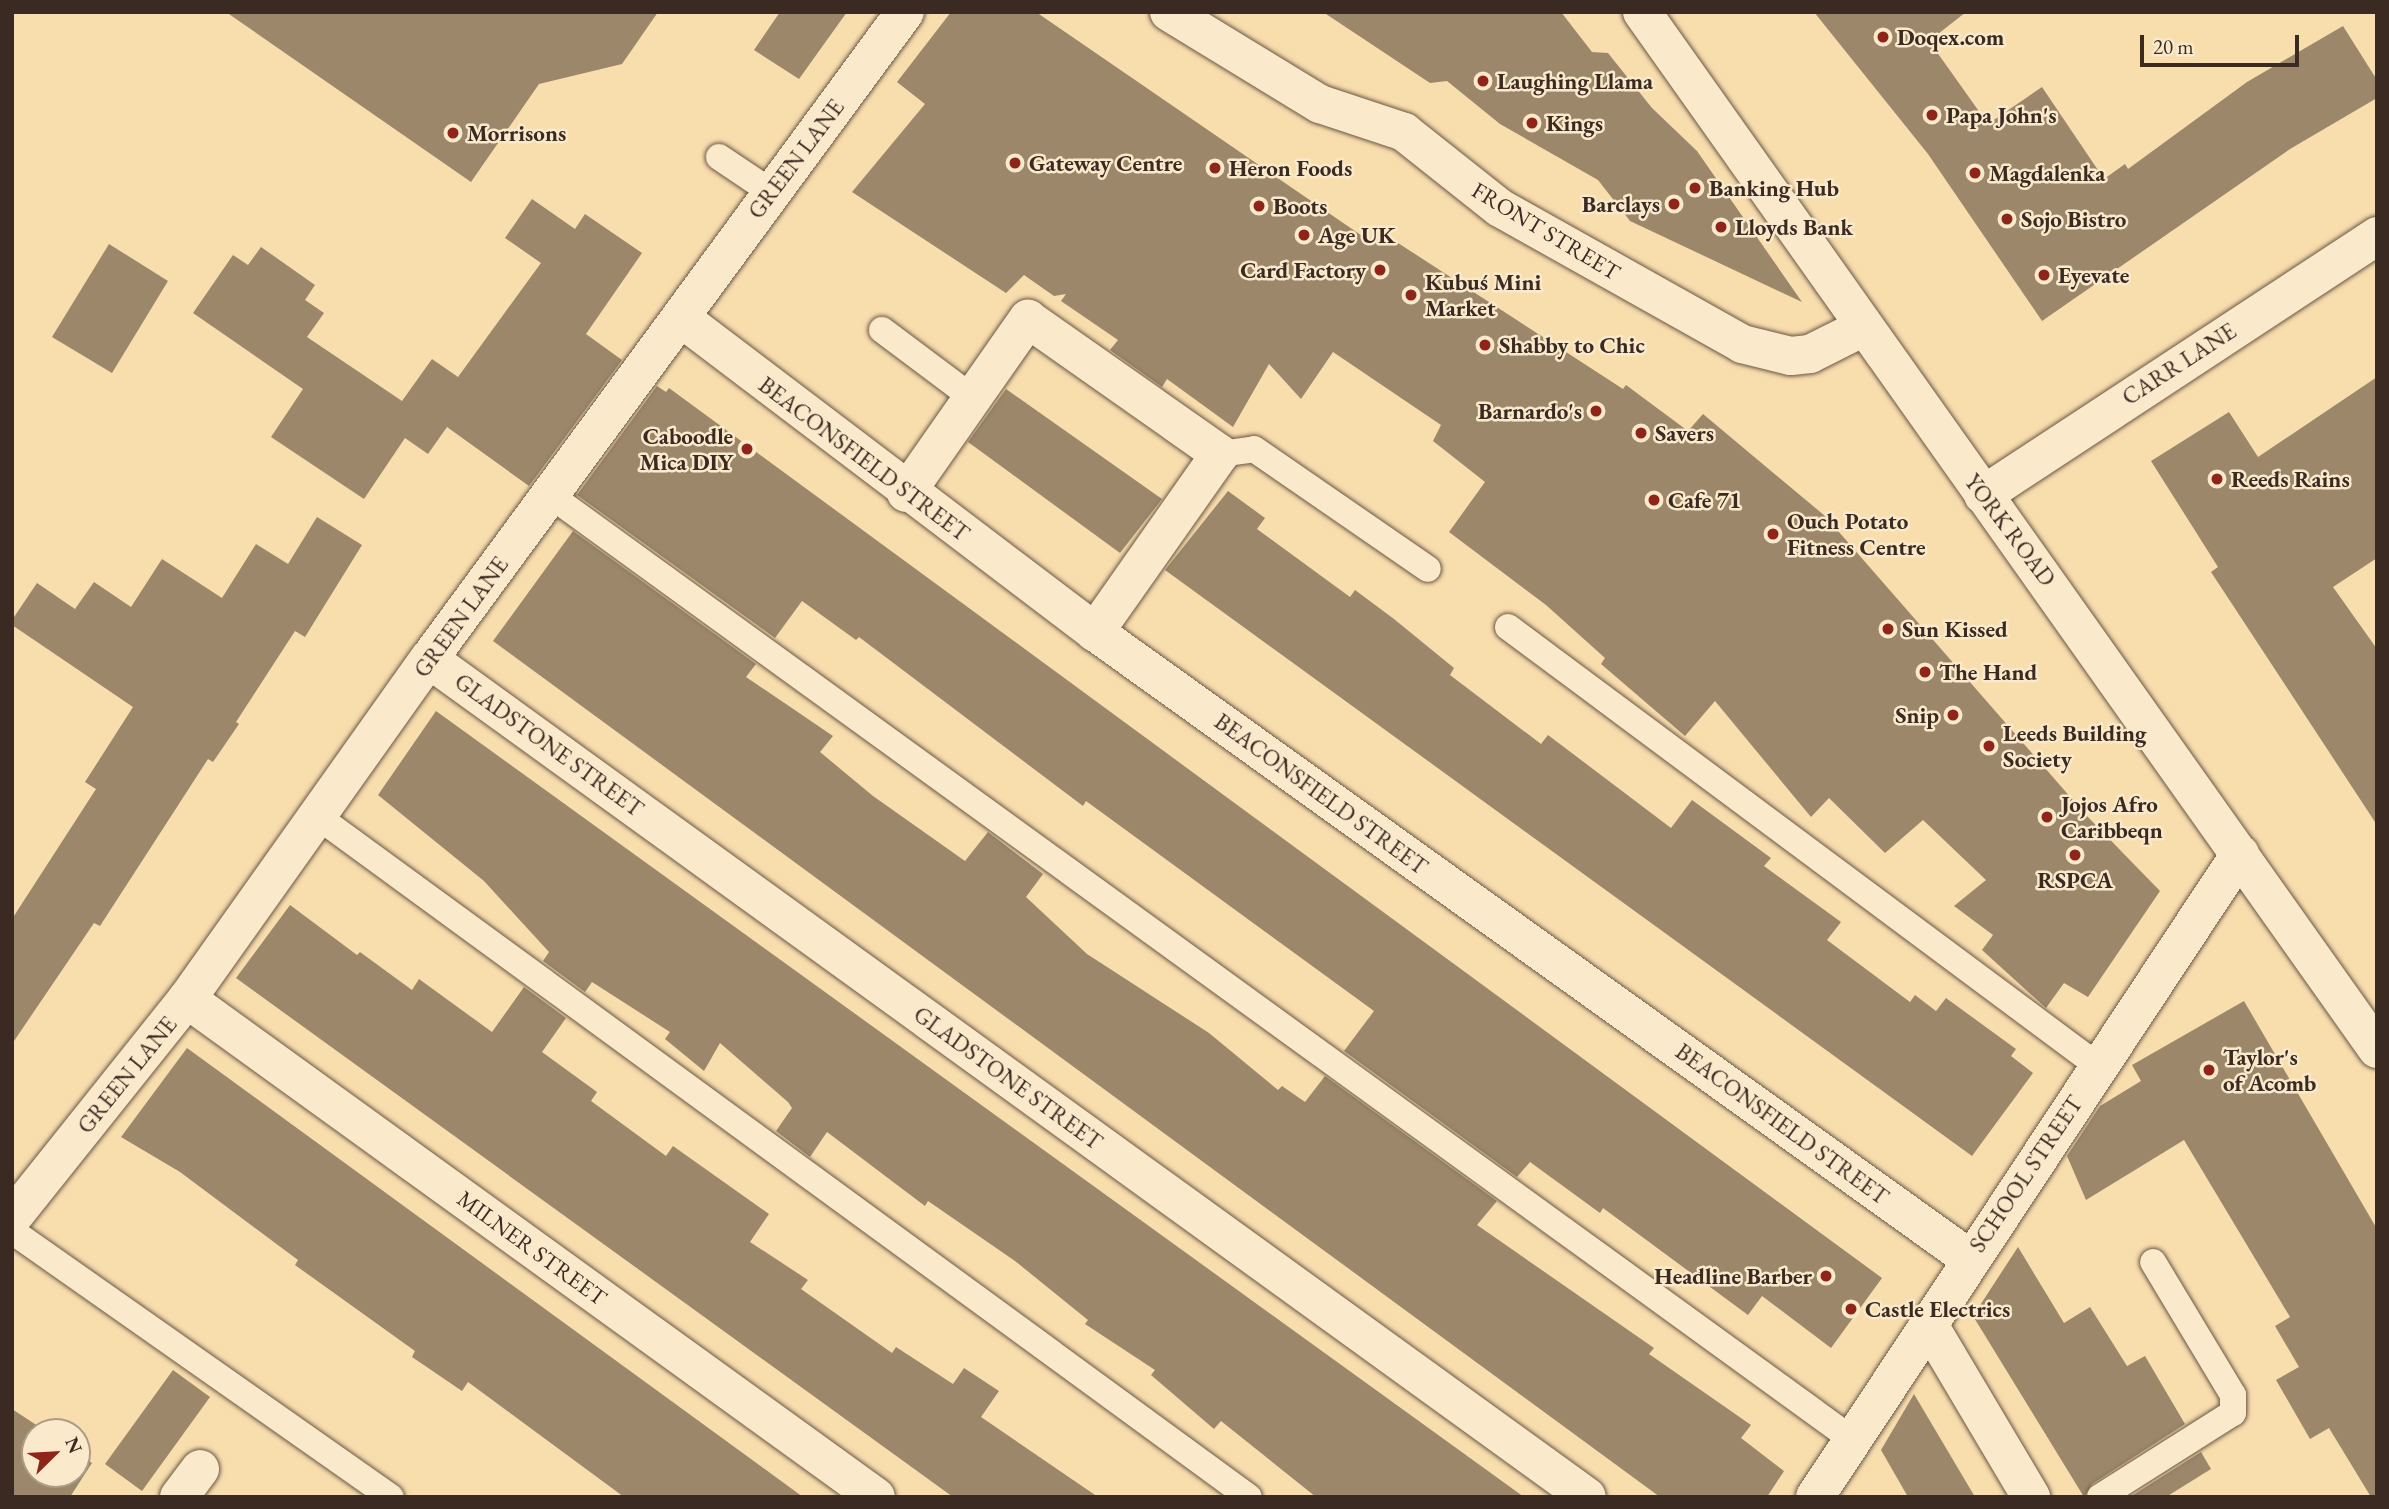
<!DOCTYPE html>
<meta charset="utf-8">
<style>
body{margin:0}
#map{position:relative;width:2389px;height:1509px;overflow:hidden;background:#f8ddad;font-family:"EB Garamond",serif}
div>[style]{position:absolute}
.building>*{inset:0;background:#9d876a}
.roads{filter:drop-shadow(0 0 2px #6a5745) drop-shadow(0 0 2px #6a5745)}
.lane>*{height:26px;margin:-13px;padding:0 13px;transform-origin:13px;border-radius:13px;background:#fae9ca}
.street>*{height:38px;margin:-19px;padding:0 19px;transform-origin:19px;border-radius:19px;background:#fae9ca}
.secondary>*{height:38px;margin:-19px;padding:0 19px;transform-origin:19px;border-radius:19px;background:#fae9ca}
.dots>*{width:19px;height:19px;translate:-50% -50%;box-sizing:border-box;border:4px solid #fae9ca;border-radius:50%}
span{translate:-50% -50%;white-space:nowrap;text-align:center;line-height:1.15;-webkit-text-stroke:5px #fae9ca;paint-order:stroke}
.poi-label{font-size:23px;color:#3a2a22;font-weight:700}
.left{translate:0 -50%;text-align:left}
.right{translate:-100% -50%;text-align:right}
.street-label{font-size:23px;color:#3a2a22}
.frame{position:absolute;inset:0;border:14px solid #3a2a22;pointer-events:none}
.north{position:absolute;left:21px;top:1418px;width:70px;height:70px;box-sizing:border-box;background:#fae9ca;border:2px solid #ad9d87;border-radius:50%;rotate:66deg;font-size:19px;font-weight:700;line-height:28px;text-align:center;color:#3a2a22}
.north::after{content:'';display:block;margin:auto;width:24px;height:32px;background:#8f2418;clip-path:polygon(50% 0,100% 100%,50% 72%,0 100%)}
.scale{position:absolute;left:2140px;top:35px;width:159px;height:32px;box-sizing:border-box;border:4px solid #3a2a22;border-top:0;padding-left:9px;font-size:21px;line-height:24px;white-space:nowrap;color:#3a2a22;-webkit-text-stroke:5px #fae9ca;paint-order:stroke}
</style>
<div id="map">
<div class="building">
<div style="clip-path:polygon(226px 12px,658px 12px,622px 64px,539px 84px,471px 182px)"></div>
<div style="clip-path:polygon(780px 12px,847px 12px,799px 79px,754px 50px)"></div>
<div style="clip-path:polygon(951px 12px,1036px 12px,1371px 242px,1378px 230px,1623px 389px,1626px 385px,1688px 431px,1703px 414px,1825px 516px,2086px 815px,2160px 891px,2088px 997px,2064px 983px,2046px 1008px,1982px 950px,1993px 935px,1954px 906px,1986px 880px,1923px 820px,1885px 853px,1829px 798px,1811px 817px,1715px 701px,1685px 736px,1601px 664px,1605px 658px,1546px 605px,1449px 532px,1485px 482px,1433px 441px,1441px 425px,1333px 352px,1301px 399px,1269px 364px,1233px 427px,1167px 379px,1162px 387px,1110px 350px,1118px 340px,1061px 301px,1066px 294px,1054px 296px,1024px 275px,1006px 293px,852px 192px,925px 104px,897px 82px)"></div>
<div style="clip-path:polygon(1323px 12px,1561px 12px,1592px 52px,1608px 53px,1652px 108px,1697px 151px,1802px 302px,1630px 221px,1598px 180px,1500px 124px,1447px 81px,1430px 83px)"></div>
<div style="clip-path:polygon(1814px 12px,1966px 12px,1929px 41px,1988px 124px,2042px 87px,2104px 179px,2125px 164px,2128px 169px,2247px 82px,2343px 26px,2377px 80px,2377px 98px,2290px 149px,2042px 321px,1928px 154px)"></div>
<div style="clip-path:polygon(532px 199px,575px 229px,585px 214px,642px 253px,586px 334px,622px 360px,529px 486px,447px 427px,428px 454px,405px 438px,364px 499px,271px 437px,303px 389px,193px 313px,233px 255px,248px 265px,261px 247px,315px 285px,305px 300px,324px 313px,307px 337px,402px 401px,432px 359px,458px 377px,541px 263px,505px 238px)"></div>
<div style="clip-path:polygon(109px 244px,168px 281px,112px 373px,52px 337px)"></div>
<div style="clip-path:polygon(2377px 377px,2377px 558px,2333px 587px,2377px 649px,2377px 825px,2211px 572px,2218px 567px,2151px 461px,2229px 412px,2258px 457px)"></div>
<div style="clip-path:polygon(657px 386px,666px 392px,669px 388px,1882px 1278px,1831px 1348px,1762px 1296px,1748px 1315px,1603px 1208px,1600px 1213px,1530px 1162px,1517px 1177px,1344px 1051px,1374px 1011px,1086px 801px,1083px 806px,859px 637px,856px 640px,802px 601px,775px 638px,577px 495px)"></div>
<div style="clip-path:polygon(1006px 389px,1162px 499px,1120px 553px,968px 442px)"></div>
<div style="clip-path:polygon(1228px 491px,1265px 518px,1257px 529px,1350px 597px,1355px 590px,1394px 619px,1454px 668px,1450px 675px,1541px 744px,1548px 735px,1671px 828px,1692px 800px,1771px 858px,1764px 866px,1841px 922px,1827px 940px,1910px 1002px,1915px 995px,1936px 1011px,1946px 998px,2016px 1049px,2011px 1056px,2033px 1073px,1972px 1156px,1165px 570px)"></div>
<div style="clip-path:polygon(317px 517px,362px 545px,305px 637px,295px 631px,236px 722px,239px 724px,213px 762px,208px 759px,100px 926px,94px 923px,12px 1044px,12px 919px,96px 789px,85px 782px,133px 707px,12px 625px,12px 620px,37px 583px,75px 609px,94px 582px,131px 607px,162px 559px,222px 598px,256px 544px,288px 564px)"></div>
<div style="clip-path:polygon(573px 531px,756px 664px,746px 677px,833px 736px,820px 752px,873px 796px,965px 861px,988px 832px,1043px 874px,1026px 897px,1087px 954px,1209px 1033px,1278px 1090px,1282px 1086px,1305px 1102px,1325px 1076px,1497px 1201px,1477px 1225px,1654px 1348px,1649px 1354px,1751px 1425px,1741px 1438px,1784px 1471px,1767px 1497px,1660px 1497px,493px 641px)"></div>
<div style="clip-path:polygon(436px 711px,1524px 1497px,1316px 1497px,1221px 1421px,1214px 1429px,1151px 1375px,1155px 1370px,1085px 1324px,1088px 1320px,1015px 1261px,928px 1201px,925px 1206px,827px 1132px,810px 1157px,776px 1131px,792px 1108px,788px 1102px,720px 1043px,704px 1071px,665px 1039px,670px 1032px,592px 982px,585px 992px,543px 961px,549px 952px,484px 881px,378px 795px)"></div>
<div style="clip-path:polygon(290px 905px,357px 955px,360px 952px,412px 990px,419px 979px,492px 1032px,524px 987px,566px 1018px,542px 1052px,597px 1092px,591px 1101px,666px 1156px,673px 1146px,769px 1214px,750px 1242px,808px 1280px,801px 1289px,892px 1353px,896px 1347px,953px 1384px,964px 1368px,999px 1391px,981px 1417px,1098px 1497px,953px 1497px,236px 978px)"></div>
<div style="clip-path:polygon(2244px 1001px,2377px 1229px,2377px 1497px,2371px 1497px,2329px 1428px,2310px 1439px,2276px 1380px,2299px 1367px,2275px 1326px,2290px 1317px,2184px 1140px,2086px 1200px,2067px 1156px,2100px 1106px,2141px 1081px,2132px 1065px)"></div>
<div style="clip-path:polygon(187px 1048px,803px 1497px,624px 1497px,468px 1382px,462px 1391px,412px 1357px,415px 1351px,295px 1265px,298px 1260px,180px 1172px,121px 1137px)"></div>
<div style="clip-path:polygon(2018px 1247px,2064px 1323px,2090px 1307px,2127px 1366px,2145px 1356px,2185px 1424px,2092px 1484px,2084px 1497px,1973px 1316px)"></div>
<div style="clip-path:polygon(173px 1370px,210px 1397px,142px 1491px,105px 1464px)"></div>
<div style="clip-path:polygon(1914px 1394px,1975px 1497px,1908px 1497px,1881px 1450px)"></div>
<div style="clip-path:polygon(12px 1409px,47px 1432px,35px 1432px,35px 1474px,77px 1474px,77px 1452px,92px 1463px,70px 1497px,12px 1497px)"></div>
<div style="clip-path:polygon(2201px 1452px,2211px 1469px,2166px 1497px,2130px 1497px)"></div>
</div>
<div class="roads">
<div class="lane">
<div style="left:719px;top:157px;width:63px;rotate:33.9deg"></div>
<div style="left:882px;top:330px;width:114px;rotate:36.8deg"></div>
<div style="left:1220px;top:454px;width:34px;rotate:-8deg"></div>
<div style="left:1254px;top:449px;width:211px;rotate:34.6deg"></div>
<div style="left:550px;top:495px;width:1610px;rotate:35.95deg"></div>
<div style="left:1508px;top:627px;width:735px;rotate:36.65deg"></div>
<div style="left:317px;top:816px;width:1154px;rotate:36.16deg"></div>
<div style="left:12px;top:1231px;width:463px;rotate:35.1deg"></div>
<div style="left:2100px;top:1497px;width:157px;rotate:-32.3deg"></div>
<div style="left:2233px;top:1413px;width:18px;rotate:-90deg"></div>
<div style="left:2233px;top:1395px;width:155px;rotate:-121deg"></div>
</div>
<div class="street">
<div style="left:1169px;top:12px;width:177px;rotate:31.4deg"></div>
<div style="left:1320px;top:104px;width:89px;rotate:18.4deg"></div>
<div style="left:1404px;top:132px;width:122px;rotate:38.4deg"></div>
<div style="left:1500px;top:208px;width:278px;rotate:29.3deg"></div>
<div style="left:1742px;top:344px;width:50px;rotate:13.8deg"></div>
<div style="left:1791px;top:356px;width:19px;rotate:-6deg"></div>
<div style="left:1810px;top:354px;width:60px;rotate:-26.6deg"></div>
<div style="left:681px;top:318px;width:520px;rotate:37.18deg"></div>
<div style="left:1095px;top:632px;width:1076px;rotate:35.62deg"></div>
<div style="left:906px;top:493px;width:213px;rotate:-55deg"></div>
<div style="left:1028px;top:319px;width:235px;rotate:35.1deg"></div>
<div style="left:1220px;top:454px;width:218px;rotate:125.1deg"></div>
<div style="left:429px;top:659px;width:1429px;rotate:35.89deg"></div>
<div style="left:187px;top:999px;width:850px;rotate:35.86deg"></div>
<div style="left:1929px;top:1325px;width:200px;rotate:59.3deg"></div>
<div style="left:179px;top:1497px;width:35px;rotate:-53deg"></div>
<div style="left:1815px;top:1497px;width:771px;rotate:-56.54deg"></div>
</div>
<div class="secondary">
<div style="left:1642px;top:12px;width:1271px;rotate:54.67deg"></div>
<div style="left:1983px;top:495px;width:472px;rotate:-33.3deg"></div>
<div style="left:12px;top:1218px;width:280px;rotate:-51.4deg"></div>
<div style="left:187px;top:999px;width:417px;rotate:-54.6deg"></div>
<div style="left:429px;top:659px;width:803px;rotate:-53.66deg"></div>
</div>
</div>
<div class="dots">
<div style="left:1883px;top:37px;background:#8f2418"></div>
<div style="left:1483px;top:81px;background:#8f2418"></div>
<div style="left:1932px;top:115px;background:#8f2418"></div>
<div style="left:1532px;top:123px;background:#8f2418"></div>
<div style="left:453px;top:133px;background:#8f2418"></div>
<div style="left:1015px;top:163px;background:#8f2418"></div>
<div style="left:1215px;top:168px;background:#8f2418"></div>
<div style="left:1975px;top:173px;background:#8f2418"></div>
<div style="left:1695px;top:188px;background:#8f2418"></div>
<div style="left:1674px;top:204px;background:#8f2418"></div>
<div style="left:1259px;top:206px;background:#8f2418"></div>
<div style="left:2007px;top:219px;background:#8f2418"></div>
<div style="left:1721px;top:227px;background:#8f2418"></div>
<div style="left:1304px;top:235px;background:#8f2418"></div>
<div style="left:1380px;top:270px;background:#8f2418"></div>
<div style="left:2044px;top:275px;background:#8f2418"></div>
<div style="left:1411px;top:295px;background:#8f2418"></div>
<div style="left:1485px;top:345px;background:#8f2418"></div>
<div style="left:1596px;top:411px;background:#8f2418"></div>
<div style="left:1641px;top:433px;background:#8f2418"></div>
<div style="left:747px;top:449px;background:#8f2418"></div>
<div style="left:2217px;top:479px;background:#8f2418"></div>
<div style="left:1654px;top:500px;background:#8f2418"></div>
<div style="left:1773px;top:534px;background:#8f2418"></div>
<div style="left:1888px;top:629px;background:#8f2418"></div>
<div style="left:1925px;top:672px;background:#8f2418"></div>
<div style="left:1953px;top:715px;background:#8f2418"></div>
<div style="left:1989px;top:746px;background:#8f2418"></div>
<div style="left:2047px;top:817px;background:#8f2418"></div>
<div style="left:2075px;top:855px;background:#8f2418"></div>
<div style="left:2209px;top:1070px;background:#8f2418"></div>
<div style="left:1826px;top:1276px;background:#8f2418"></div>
<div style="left:1851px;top:1309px;background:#8f2418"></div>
</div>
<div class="poi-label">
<span class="left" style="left:1897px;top:37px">Doqex.com</span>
<span class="left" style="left:1497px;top:81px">Laughing Llama</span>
<span class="left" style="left:1946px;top:115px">Papa John's</span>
<span class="left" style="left:1546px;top:123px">Kings</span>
<span class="left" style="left:467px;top:133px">Morrisons</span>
<span class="left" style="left:1029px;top:163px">Gateway Centre</span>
<span class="left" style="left:1229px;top:168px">Heron Foods</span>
<span class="left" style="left:1989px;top:173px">Magdalenka</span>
<span class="left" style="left:1709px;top:188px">Banking Hub</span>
<span class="right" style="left:1660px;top:204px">Barclays</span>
<span class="left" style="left:1273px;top:206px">Boots</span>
<span class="left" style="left:2021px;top:219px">Sojo Bistro</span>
<span class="left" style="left:1735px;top:227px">Lloyds Bank</span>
<span class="left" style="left:1318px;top:235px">Age UK</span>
<span class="right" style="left:1366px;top:270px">Card Factory</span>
<span class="left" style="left:2058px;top:275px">Eyevate</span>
<span class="left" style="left:1425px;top:295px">Kubuś Mini<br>Market</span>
<span class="left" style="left:1499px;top:345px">Shabby to Chic</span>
<span class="right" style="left:1582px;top:411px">Barnardo's</span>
<span class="left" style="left:1655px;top:433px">Savers</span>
<span class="right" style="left:733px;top:449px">Caboodle<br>Mica DIY</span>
<span class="left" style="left:2231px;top:479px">Reeds Rains</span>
<span class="left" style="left:1668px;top:500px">Cafe 71</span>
<span class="left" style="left:1787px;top:534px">Ouch Potato<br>Fitness Centre</span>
<span class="left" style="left:1902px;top:629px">Sun Kissed</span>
<span class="left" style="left:1939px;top:672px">The Hand</span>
<span class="right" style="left:1939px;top:715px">Snip</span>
<span class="left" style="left:2003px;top:746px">Leeds Building<br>Society</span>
<span class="left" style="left:2061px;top:817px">Jojos Afro<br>Caribbeqn</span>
<span style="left:2075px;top:880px">RSPCA</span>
<span class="left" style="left:2223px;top:1070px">Taylor's<br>of Acomb</span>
<span class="right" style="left:1812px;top:1276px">Headline Barber</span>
<span class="left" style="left:1865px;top:1309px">Castle Electrics</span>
</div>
<div class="street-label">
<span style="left:796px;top:159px;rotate:-53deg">GREEN LANE</span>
<span style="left:1546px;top:231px;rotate:31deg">FRONT STREET</span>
<span style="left:2179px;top:364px;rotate:-33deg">CARR LANE</span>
<span style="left:864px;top:459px;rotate:37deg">BEACONSFIELD STREET</span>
<span style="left:2010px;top:530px;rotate:53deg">YORK ROAD</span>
<span style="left:461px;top:617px;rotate:-54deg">GREEN LANE</span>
<span style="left:549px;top:745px;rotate:36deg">GLADSTONE STREET</span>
<span style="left:1321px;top:794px;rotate:36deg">BEACONSFIELD STREET</span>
<span style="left:127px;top:1075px;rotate:-51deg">GREEN LANE</span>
<span style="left:1008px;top:1078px;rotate:36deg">GLADSTONE STREET</span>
<span style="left:1782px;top:1124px;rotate:36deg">BEACONSFIELD STREET</span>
<span style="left:2026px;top:1174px;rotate:-56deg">SCHOOL STREET</span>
<span style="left:532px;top:1248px;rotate:36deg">MILNER STREET</span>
</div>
<div class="frame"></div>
<div class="north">N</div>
<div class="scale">20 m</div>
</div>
